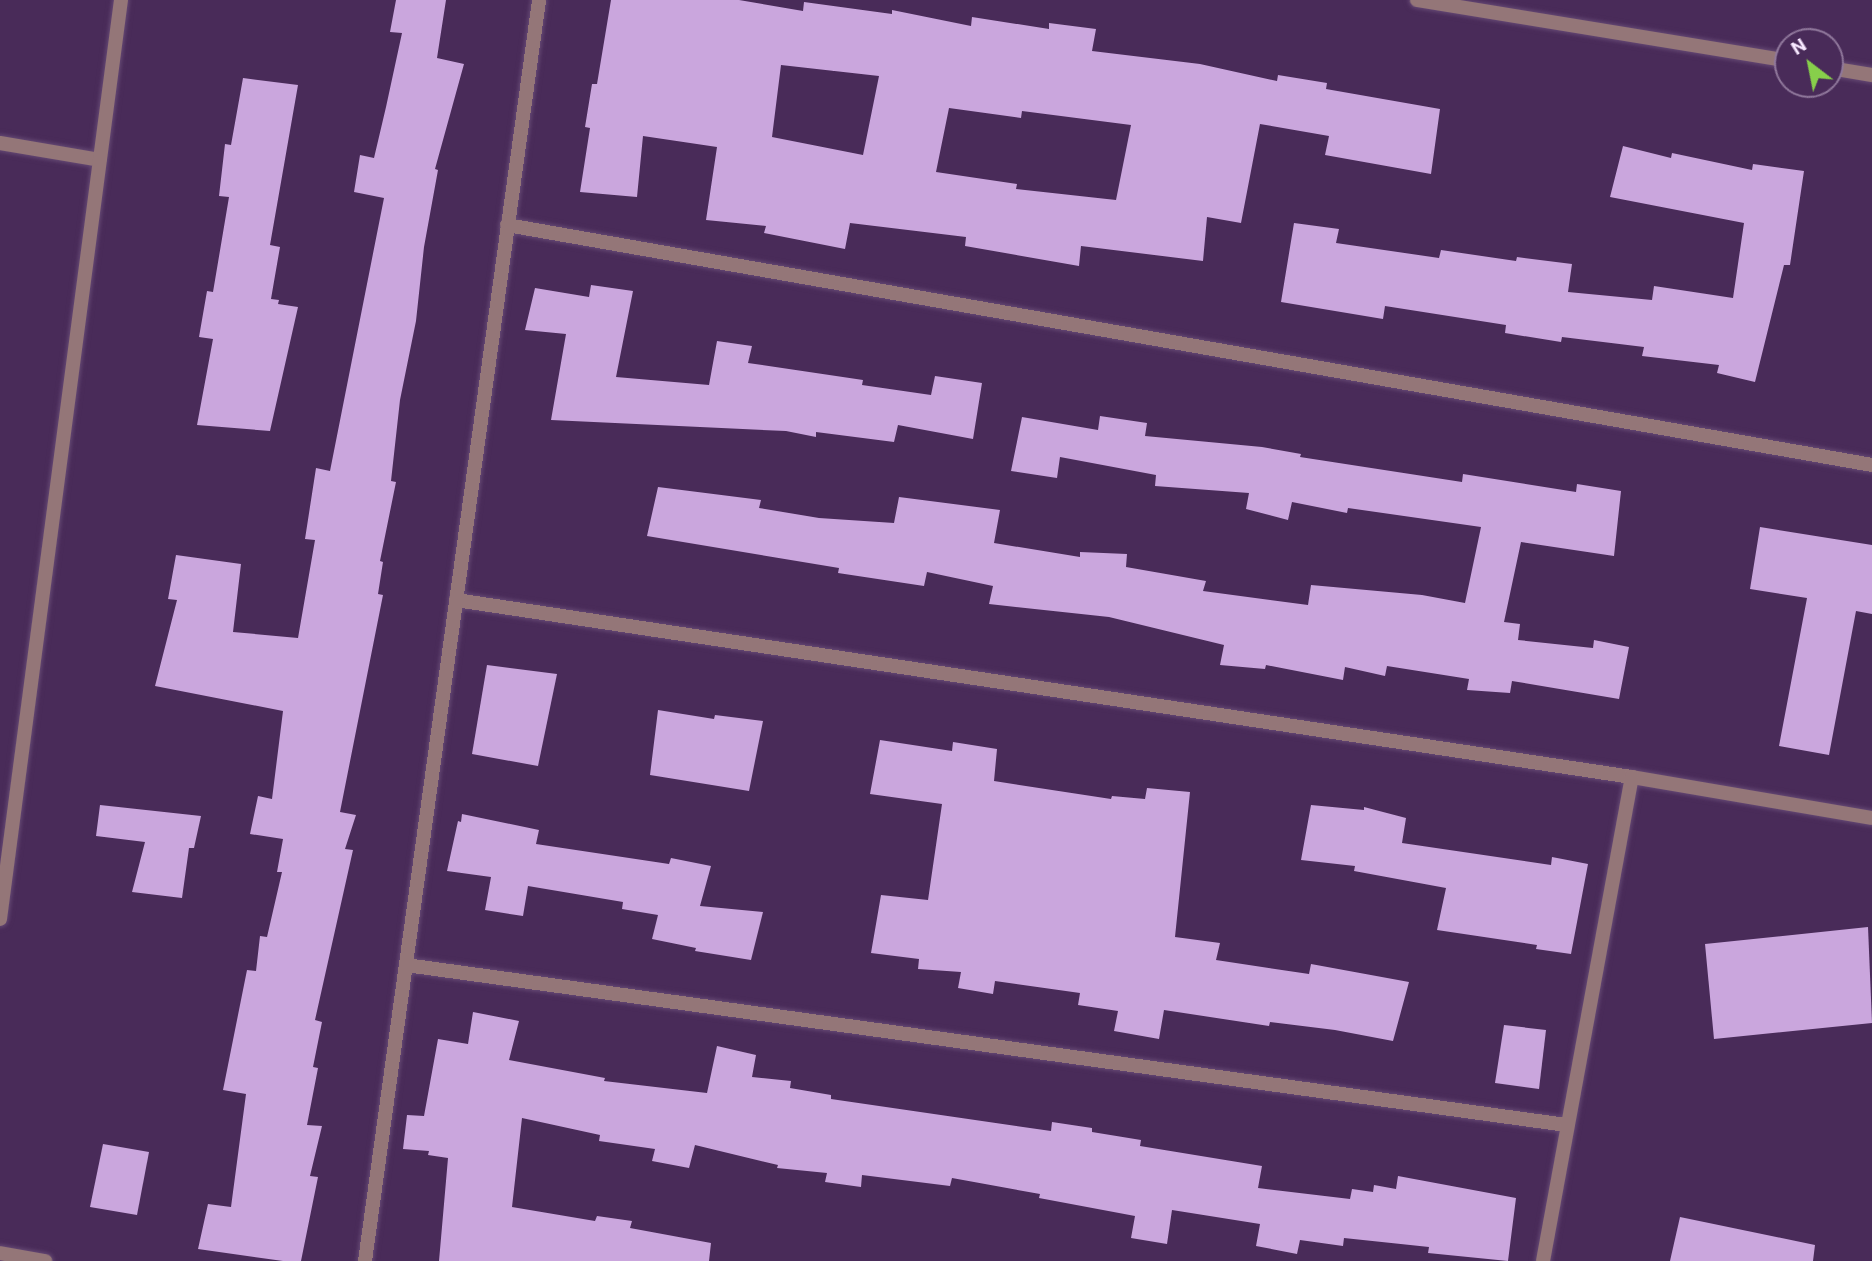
<!DOCTYPE html>
<style>
body{margin:0}
#map{position:relative;width:1872px;height:1261px;overflow:hidden;background:#492b59;font-family:Roboto,sans-serif}
div>[style]{position:absolute}
.building>*{inset:0;background:#caa6dd}
.roads{filter:drop-shadow(0 0 2px #654974) drop-shadow(0 0 2px #654974)}
.minor>*{height:14px;margin:-7px;padding:0 7px;transform-origin:7px;border-radius:7px;background:#947678}
span{translate:-50% -50%;white-space:nowrap;text-align:center;line-height:1.15;-webkit-text-stroke:7px #492b59;paint-order:stroke}
.north{position:absolute;left:1774px;top:28px;width:70px;height:70px;box-sizing:border-box;background:#492b59;border:2px solid #8f779b;border-radius:50%;rotate:328deg;font-size:19px;font-weight:700;line-height:28px;text-align:center;color:#f7e8ff}
.north::after{content:'';display:block;margin:auto;width:24px;height:32px;background:#87cf4b;clip-path:polygon(50% 0,100% 100%,50% 72%,0 100%)}
</style>
<div id="map">
<div class="building">
<div style="clip-path:polygon(396px 0,446px 0,437px 58px,464px 64px,435px 169px,438px 170px,424px 247px,416px 321px,400px 400px,391px 481px,396px 482px,380px 561px,383px 562px,378px 594px,383px 595px,340px 812px,356px 815px,345px 849px,353px 850px,315px 1020px,322px 1022px,313px 1067px,318px 1068px,307px 1125px,322px 1126px,310px 1176px,318px 1177px,301px 1261px,283px 1261px,198px 1249px,208px 1204px,231px 1207px,246px 1094px,223px 1090px,247px 970px,256px 971px,260px 936px,267px 937px,282px 872px,277px 872px,283px 839px,250px 834px,258px 796px,272px 799px,283px 711px,155px 686px,177px 600px,168px 599px,176px 555px,241px 564px,233px 632px,298px 638px,315px 540px,305px 539px,316px 468px,330px 471px,384px 198px,354px 192px,360px 155px,374px 158px,386px 107px,402px 33px,390px 32px)"></div>
<div style="clip-path:polygon(evenodd,611px 0,739px 0,803px 11px,804px 2px,892px 14px,892px 10px,971px 26px,972px 17px,1049px 29px,1049px 23px,1096px 29px,1092px 51px,1200px 64px,1277px 81px,1278px 75px,1327px 83px,1326px 89px,1440px 109px,1431px 174px,1325px 155px,1329px 136px,1260px 124px,1241px 223px,1207px 217px,1203px 261px,1081px 246px,1079px 266px,965px 246px,966px 237px,850px 223px,845px 249px,764px 233px,766px 226px,706px 220px,717px 147px,643px 136px,637px 197px,580px 192px,590px 128px,585px 127px,592px 84px,597px 84px,611px 0,781px 65px,879px 76px,863px 155px,772px 137px,781px 65px,611px 0,949px 108px,1021px 118px,1022px 111px,1131px 125px,1116px 200px,1016px 189px,1017px 184px,936px 172px,949px 108px)"></div>
<div style="clip-path:polygon(243px 78px,298px 85px,270px 245px,280px 247px,271px 299px,279px 300px,278px 304px,298px 307px,270px 431px,197px 425px,213px 339px,199px 337px,207px 291px,213px 292px,229px 197px,219px 196px,225px 144px,231px 145px)"></div>
<div style="clip-path:polygon(1623px 146px,1671px 158px,1672px 153px,1752px 170px,1753px 164px,1804px 171px,1790px 265px,1784px 265px,1755px 382px,1717px 373px,1719px 365px,1642px 356px,1644px 347px,1562px 337px,1561px 342px,1505px 333px,1506px 325px,1385px 306px,1383px 319px,1281px 302px,1294px 223px,1339px 229px,1336px 243px,1439px 258px,1441px 250px,1516px 261px,1517px 257px,1572px 264px,1568px 292px,1652px 300px,1654px 286px,1733px 298px,1744px 223px,1610px 197px)"></div>
<div style="clip-path:polygon(591px 285px,633px 291px,616px 377px,709px 385px,717px 341px,752px 346px,748px 363px,863px 380px,862px 385px,931px 395px,935px 376px,982px 383px,973px 439px,898px 425px,894px 442px,816px 432px,816px 437px,786px 431px,551px 420px,566px 334px,525px 330px,535px 288px,589px 297px)"></div>
<div style="clip-path:polygon(1100px 416px,1147px 423px,1145px 436px,1262px 447px,1301px 454px,1300px 457px,1462px 482px,1463px 474px,1576px 492px,1577px 484px,1621px 491px,1614px 556px,1521px 542px,1504px 622px,1520px 624px,1518px 640px,1593px 648px,1594px 640px,1629px 647px,1619px 699px,1512px 681px,1510px 693px,1467px 690px,1469px 679px,1387px 666px,1385px 676px,1345px 667px,1343px 680px,1266px 665px,1265px 669px,1220px 665px,1224px 645px,1109px 617px,989px 604px,993px 586px,927px 572px,924px 586px,838px 573px,839px 568px,647px 536px,658px 487px,761px 500px,759px 508px,819px 518px,894px 523px,899px 497px,1000px 510px,994px 543px,1080px 557px,1080px 552px,1127px 554px,1126px 567px,1206px 581px,1203px 591px,1308px 605px,1311px 585px,1422px 595px,1465px 603px,1481px 527px,1348px 508px,1347px 513px,1292px 502px,1288px 520px,1246px 509px,1249px 493px,1155px 486px,1156px 475px,1060px 457px,1057px 478px,1011px 471px,1022px 417px,1098px 430px)"></div>
<div style="clip-path:polygon(1760px 527px,1872px 545px,1872px 614px,1856px 611px,1829px 755px,1779px 746px,1807px 598px,1750px 589px)"></div>
<div style="clip-path:polygon(487px 665px,557px 674px,538px 766px,472px 754px)"></div>
<div style="clip-path:polygon(658px 710px,714px 719px,715px 715px,763px 721px,749px 791px,650px 775px)"></div>
<div style="clip-path:polygon(880px 740px,952px 751px,953px 742px,997px 749px,994px 781px,1111px 799px,1112px 796px,1145px 799px,1147px 788px,1190px 792px,1175px 937px,1220px 943px,1216px 960px,1309px 974px,1311px 964px,1409px 982px,1393px 1041px,1335px 1030px,1270px 1022px,1269px 1026px,1164px 1010px,1159px 1039px,1114px 1031px,1118px 1011px,1078px 1005px,1080px 993px,995px 981px,993px 994px,958px 988px,961px 972px,918px 969px,919px 959px,871px 953px,881px 895px,928px 900px,942px 804px,870px 794px)"></div>
<div style="clip-path:polygon(100px 805px,201px 816px,194px 848px,189px 848px,182px 898px,132px 892px,145px 842px,96px 836px)"></div>
<div style="clip-path:polygon(1311px 805px,1364px 810px,1364px 807px,1406px 818px,1402px 843px,1551px 865px,1552px 857px,1588px 864px,1571px 954px,1536px 949px,1537px 945px,1437px 930px,1446px 888px,1354px 871px,1355px 866px,1301px 860px)"></div>
<div style="clip-path:polygon(462px 814px,539px 830px,536px 844px,669px 864px,671px 858px,711px 866px,700px 906px,763px 912px,751px 960px,695px 951px,696px 948px,652px 939px,658px 915px,622px 909px,623px 902px,528px 886px,523px 916px,485px 910px,491px 877px,447px 871px,458px 821px,461px 822px)"></div>
<div style="clip-path:polygon(1868px 927px,1872px 1023px,1714px 1039px,1705px 944px)"></div>
<div style="clip-path:polygon(473px 1012px,519px 1021px,509px 1060px,605px 1078px,604px 1081px,707px 1093px,717px 1046px,756px 1055px,752px 1077px,791px 1081px,790px 1088px,831px 1095px,831px 1099px,1051px 1131px,1052px 1122px,1092px 1128px,1092px 1132px,1141px 1140px,1140px 1146px,1262px 1166px,1258px 1188px,1350px 1199px,1352px 1189px,1373px 1192px,1374px 1185px,1396px 1189px,1398px 1176px,1516px 1198px,1508px 1261px,1428px 1253px,1429px 1247px,1344px 1238px,1343px 1246px,1300px 1240px,1297px 1254px,1256px 1246px,1260px 1224px,1172px 1210px,1167px 1244px,1131px 1238px,1135px 1216px,1039px 1198px,1040px 1194px,952px 1178px,950px 1186px,862px 1175px,861px 1187px,825px 1182px,827px 1173px,777px 1168px,778px 1165px,695px 1145px,689px 1168px,652px 1161px,655px 1149px,599px 1141px,600px 1135px,522px 1118px,512px 1207px,595px 1221px,597px 1216px,632px 1221px,630px 1228px,711px 1243px,709px 1261px,439px 1261px,448px 1158px,428px 1155px,429px 1151px,403px 1149px,407px 1115px,424px 1116px,438px 1039px,468px 1044px)"></div>
<div style="clip-path:polygon(1504px 1025px,1546px 1030px,1539px 1089px,1495px 1083px)"></div>
<div style="clip-path:polygon(103px 1144px,149px 1152px,137px 1215px,90px 1207px)"></div>
<div style="clip-path:polygon(1680px 1217px,1815px 1245px,1813px 1261px,1670px 1261px)"></div>
</div>
<div class="roads">
<div class="minor">
<div style="left:1417px;top:0;width:376px;rotate:9.3deg"></div>
<div style="left:1830px;top:68px;width:43px;rotate:9.5deg"></div>
<div style="left:0;top:143px;width:101px;rotate:9.6deg"></div>
<div style="left:507px;top:225px;width:1386px;rotate:9.97deg"></div>
<div style="left:456px;top:600px;width:1189px;rotate:8.56deg"></div>
<div style="left:1632px;top:777px;width:243px;rotate:9.7deg"></div>
<div style="left:0;top:919px;width:927px;rotate:-82.5deg"></div>
<div style="left:406px;top:965px;width:1172px;rotate:7.85deg"></div>
<div style="left:0;top:1253px;width:46px;rotate:10.1deg"></div>
<div style="left:365px;top:1261px;width:1273px;rotate:-82.14deg"></div>
<div style="left:1543px;top:1261px;width:492px;rotate:-79.6deg"></div>
</div>
</div>
<div class="north">N</div>
</div>
